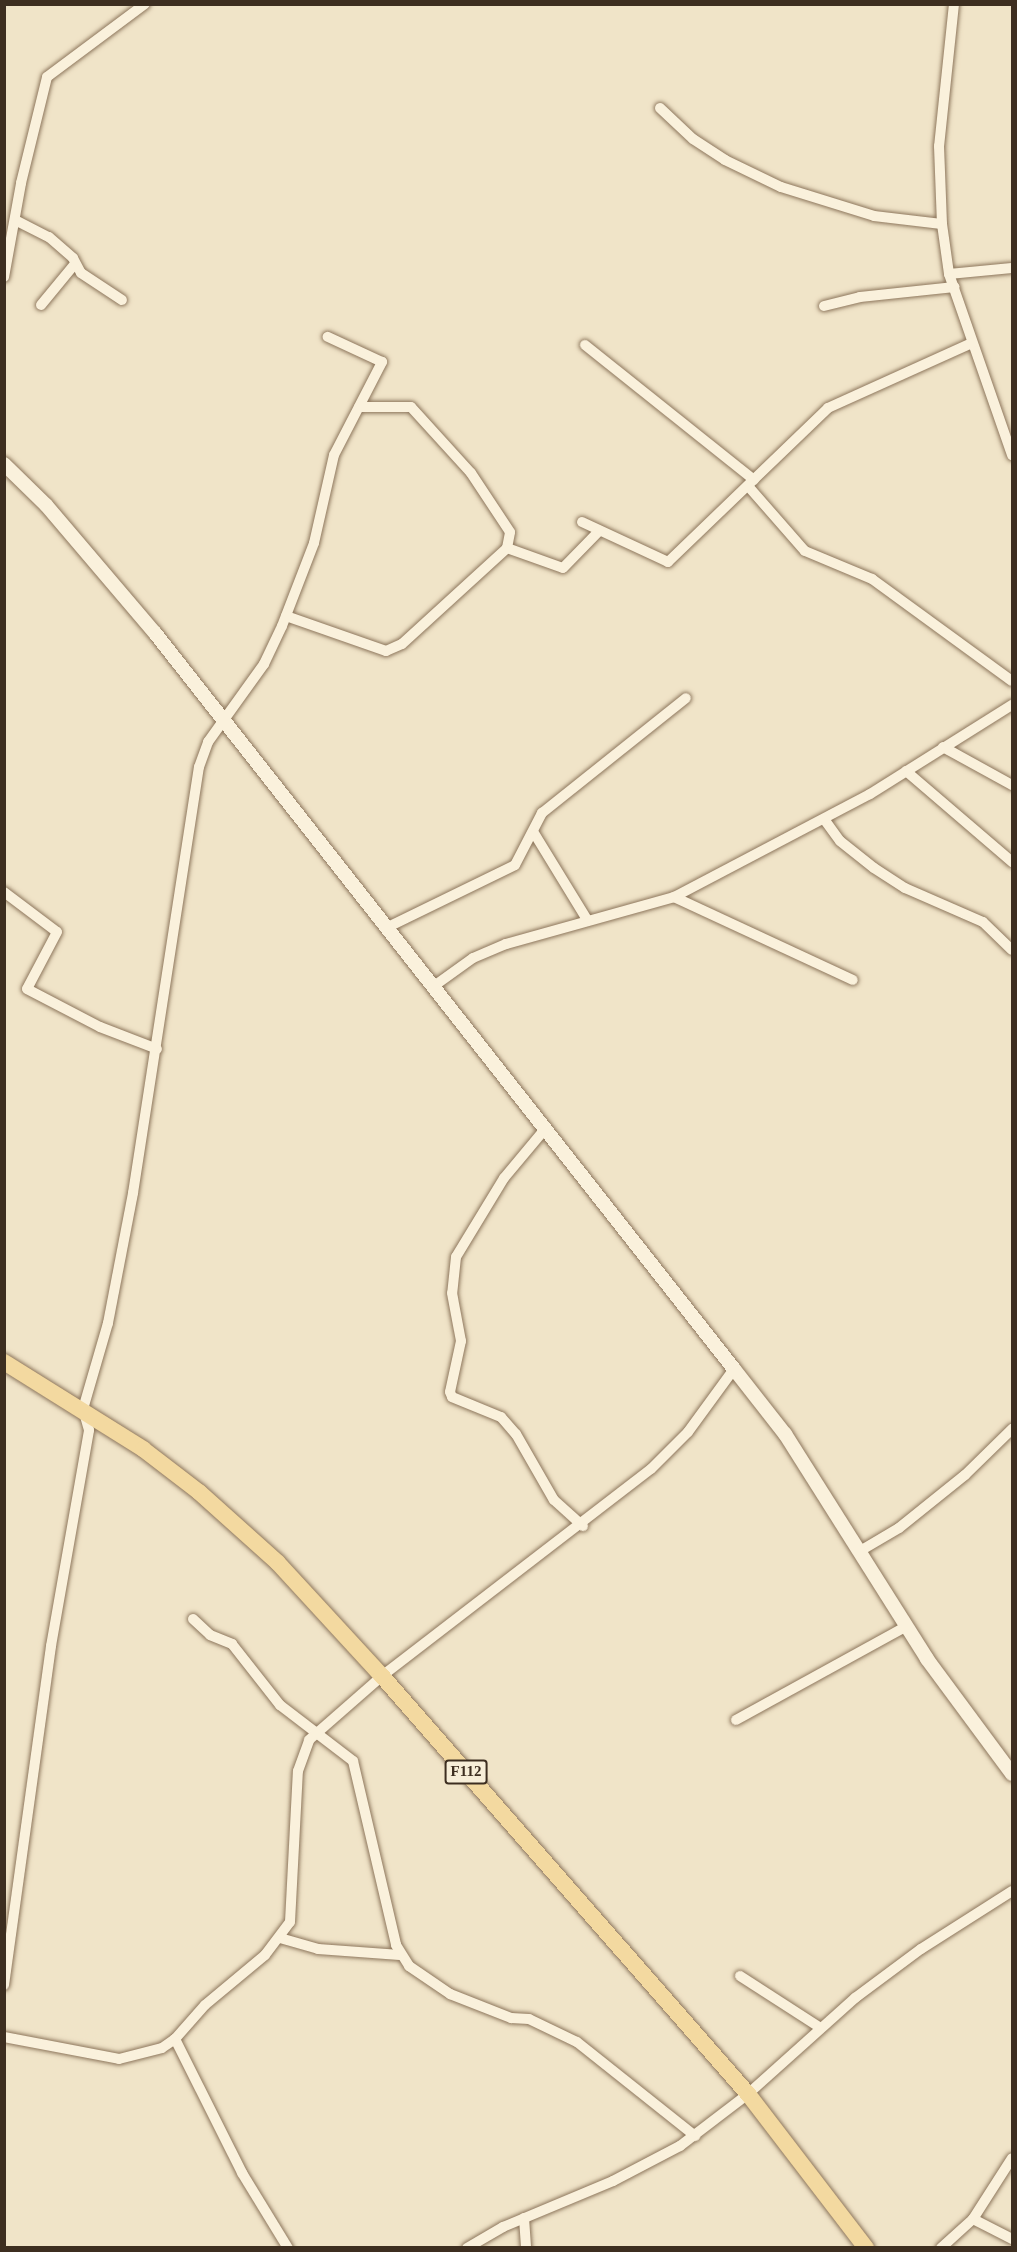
<!DOCTYPE html>
<style>
body{margin:0}
#map{position:relative;width:1017px;height:2252px;overflow:hidden;background:#f0e4c8;font-family:"Times New Roman",serif}
div>[style]{position:absolute}
.roads{filter:drop-shadow(0 0 2px #8d765c) drop-shadow(0 0 2px #8d765c)}
.minor>*{height:10px;margin:-5px;padding:0 5px;transform-origin:5px;border-radius:5px;background:#faf1dc}
.secondary>*{height:14px;margin:-7px;padding:0 7px;transform-origin:7px;border-radius:7px;background:#faf1dc}
.primary>*{height:16px;margin:-8px;padding:0 8px;transform-origin:8px;border-radius:8px;background:#f3d9a0}
span{translate:-50% -50%;white-space:nowrap;text-align:center;line-height:1.15;-webkit-text-stroke:4.5px #f7eed8;paint-order:stroke}
.shield-label span{padding:2px 4px;background:#f7eed8;border:2px solid;border-radius:4px;-webkit-text-stroke-width:0}
.shield-label{font-size:15px;color:#3d2e20;font-weight:700}
.frame{position:absolute;inset:0;border:6px solid #3d2e20;pointer-events:none}
</style>
<div id="map">
<div class="roads">
<div class="minor">
<div style="left:954px;top:4px;width:143px;rotate:96deg"></div>
<div style="left:939px;top:146px;width:78px;rotate:87.8deg"></div>
<div style="left:942px;top:224px;width:50px;rotate:82deg"></div>
<div style="left:949px;top:274px;width:192px;rotate:70.8deg"></div>
<div style="left:660px;top:108px;width:45px;rotate:43.2deg"></div>
<div style="left:693px;top:139px;width:38px;rotate:33deg"></div>
<div style="left:725px;top:160px;width:62px;rotate:25.7deg"></div>
<div style="left:781px;top:187px;width:97px;rotate:17.3deg"></div>
<div style="left:874px;top:216px;width:68px;rotate:6.7deg"></div>
<div style="left:17px;top:221px;width:36px;rotate:27deg"></div>
<div style="left:49px;top:237px;width:32px;rotate:41deg"></div>
<div style="left:73px;top:258px;width:17px;rotate:62deg"></div>
<div style="left:81px;top:273px;width:49px;rotate:33.4deg"></div>
<div style="left:949px;top:274px;width:63px;rotate:-5.4deg"></div>
<div style="left:4px;top:277px;width:96px;rotate:-79.7deg"></div>
<div style="left:21px;top:183px;width:109px;rotate:-76.2deg"></div>
<div style="left:47px;top:77px;width:122px;rotate:-36.7deg"></div>
<div style="left:41px;top:305px;width:52px;rotate:-50.5deg"></div>
<div style="left:824px;top:306px;width:37px;rotate:-14deg"></div>
<div style="left:860px;top:297px;width:95px;rotate:-6.1deg"></div>
<div style="left:585px;top:345px;width:216px;rotate:38.6deg"></div>
<div style="left:748px;top:486px;width:86px;rotate:48.8deg"></div>
<div style="left:805px;top:551px;width:73px;rotate:22.7deg"></div>
<div style="left:872px;top:579px;width:173px;rotate:36.1deg"></div>
<div style="left:582px;top:522px;width:95px;rotate:24.9deg"></div>
<div style="left:668px;top:562px;width:222px;rotate:-43.9deg"></div>
<div style="left:828px;top:408px;width:158px;rotate:-24.3deg"></div>
<div style="left:507px;top:548px;width:59px;rotate:19.7deg"></div>
<div style="left:563px;top:568px;width:50px;rotate:-45.8deg"></div>
<div style="left:286px;top:616px;width:106px;rotate:19.3deg"></div>
<div style="left:386px;top:651px;width:17px;rotate:-24deg"></div>
<div style="left:402px;top:644px;width:142px;rotate:-42.4deg"></div>
<div style="left:507px;top:548px;width:16px;rotate:-79deg"></div>
<div style="left:510px;top:532px;width:71px;rotate:-123.5deg"></div>
<div style="left:471px;top:473px;width:89px;rotate:-132.3deg"></div>
<div style="left:411px;top:407px;width:52px;rotate:180deg"></div>
<div style="left:943px;top:747px;width:79px;rotate:28.8deg"></div>
<div style="left:906px;top:771px;width:140px;rotate:40.6deg"></div>
<div style="left:824px;top:819px;width:27px;rotate:54deg"></div>
<div style="left:840px;top:841px;width:43px;rotate:38.5deg"></div>
<div style="left:874px;top:868px;width:37px;rotate:33deg"></div>
<div style="left:905px;top:888px;width:85px;rotate:23.6deg"></div>
<div style="left:983px;top:922px;width:40px;rotate:44deg"></div>
<div style="left:534px;top:833px;width:103px;rotate:58.5deg"></div>
<div style="left:4px;top:892px;width:66px;rotate:37deg"></div>
<div style="left:57px;top:932px;width:64px;rotate:117.8deg"></div>
<div style="left:27px;top:989px;width:82px;rotate:27.5deg"></div>
<div style="left:100px;top:1027px;width:61px;rotate:21.1deg"></div>
<div style="left:674px;top:897px;width:197px;rotate:24.9deg"></div>
<div style="left:388px;top:927px;width:141px;rotate:-26deg"></div>
<div style="left:515px;top:865px;width:59px;rotate:-62.6deg"></div>
<div style="left:542px;top:813px;width:184px;rotate:-38.6deg"></div>
<div style="left:434px;top:986px;width:48px;rotate:-35.7deg"></div>
<div style="left:473px;top:958px;width:36px;rotate:-23deg"></div>
<div style="left:506px;top:944px;width:174px;rotate:-15.6deg"></div>
<div style="left:674px;top:897px;width:221px;rotate:-27.7deg"></div>
<div style="left:870px;top:794px;width:168px;rotate:-32.1deg"></div>
<div style="left:545px;top:1129px;width:64px;rotate:129.9deg"></div>
<div style="left:504px;top:1178px;width:92px;rotate:121.3deg"></div>
<div style="left:456px;top:1257px;width:36px;rotate:96deg"></div>
<div style="left:452px;top:1293px;width:49px;rotate:79.4deg"></div>
<div style="left:461px;top:1341px;width:52px;rotate:102.2deg"></div>
<div style="left:450px;top:1392px;width:5px;rotate:68deg"></div>
<div style="left:452px;top:1397px;width:53px;rotate:22.2deg"></div>
<div style="left:501px;top:1417px;width:23px;rotate:49deg"></div>
<div style="left:516px;top:1434px;width:76px;rotate:60.1deg"></div>
<div style="left:554px;top:1500px;width:39px;rotate:42deg"></div>
<div style="left:860px;top:1551px;width:45px;rotate:-30.5deg"></div>
<div style="left:899px;top:1528px;width:85px;rotate:-38.8deg"></div>
<div style="left:965px;top:1475px;width:66px;rotate:-44.4deg"></div>
<div style="left:193px;top:1619px;width:23px;rotate:43deg"></div>
<div style="left:210px;top:1635px;width:24px;rotate:22deg"></div>
<div style="left:232px;top:1644px;width:78px;rotate:51.8deg"></div>
<div style="left:280px;top:1705px;width:92px;rotate:37.5deg"></div>
<div style="left:353px;top:1761px;width:189px;rotate:76.8deg"></div>
<div style="left:396px;top:1945px;width:25px;rotate:58deg"></div>
<div style="left:409px;top:1966px;width:50px;rotate:34.3deg"></div>
<div style="left:450px;top:1994px;width:66px;rotate:21.5deg"></div>
<div style="left:511px;top:2018px;width:18px;rotate:3deg"></div>
<div style="left:529px;top:2019px;width:53px;rotate:25.6deg"></div>
<div style="left:577px;top:2042px;width:151px;rotate:38.5deg"></div>
<div style="left:736px;top:1720px;width:195px;rotate:-28.8deg"></div>
<div style="left:280px;top:1938px;width:40px;rotate:16deg"></div>
<div style="left:318px;top:1949px;width:82px;rotate:4.2deg"></div>
<div style="left:740px;top:1976px;width:94px;rotate:32.8deg"></div>
<div style="left:4px;top:1985px;width:342px;rotate:-82.1deg"></div>
<div style="left:51px;top:1646px;width:219px;rotate:-80deg"></div>
<div style="left:89px;top:1430px;width:22px;rotate:-106deg"></div>
<div style="left:83px;top:1409px;width:90px;rotate:-73.8deg"></div>
<div style="left:108px;top:1323px;width:132px;rotate:-79.1deg"></div>
<div style="left:133px;top:1193px;width:431px;rotate:-81.2deg"></div>
<div style="left:199px;top:767px;width:27px;rotate:-70deg"></div>
<div style="left:208px;top:742px;width:96px;rotate:-54.3deg"></div>
<div style="left:264px;top:664px;width:42px;rotate:-64.7deg"></div>
<div style="left:282px;top:626px;width:89px;rotate:-68.9deg"></div>
<div style="left:314px;top:543px;width:90px;rotate:-77.2deg"></div>
<div style="left:334px;top:455px;width:105px;rotate:-62.7deg"></div>
<div style="left:382px;top:362px;width:60px;rotate:-155.2deg"></div>
<div style="left:4px;top:2037px;width:117px;rotate:10.8deg"></div>
<div style="left:119px;top:2059px;width:44px;rotate:-14.3deg"></div>
<div style="left:162px;top:2048px;width:16px;rotate:-35deg"></div>
<div style="left:175px;top:2039px;width:45px;rotate:-48.6deg"></div>
<div style="left:205px;top:2005px;width:78px;rotate:-39.8deg"></div>
<div style="left:265px;top:1955px;width:41px;rotate:-52.9deg"></div>
<div style="left:290px;top:1922px;width:151px;rotate:-87deg"></div>
<div style="left:298px;top:1771px;width:33px;rotate:-70deg"></div>
<div style="left:309px;top:1740px;width:97px;rotate:-41.2deg"></div>
<div style="left:382px;top:1676px;width:339px;rotate:-37.6deg"></div>
<div style="left:651px;top:1469px;width:52px;rotate:-45deg"></div>
<div style="left:688px;top:1432px;width:78px;rotate:-53.9deg"></div>
<div style="left:175px;top:2039px;width:150px;rotate:63.4deg"></div>
<div style="left:242px;top:2173px;width:88px;rotate:58.5deg"></div>
<div style="left:524px;top:2218px;width:30px;rotate:86deg"></div>
<div style="left:973px;top:2219px;width:44px;rotate:27.1deg"></div>
<div style="left:467px;top:2248px;width:42px;rotate:-30.3deg"></div>
<div style="left:503px;top:2227px;width:119px;rotate:-22.7deg"></div>
<div style="left:613px;top:2181px;width:76px;rotate:-27.6deg"></div>
<div style="left:680px;top:2146px;width:86px;rotate:-37.4deg"></div>
<div style="left:748px;top:2094px;width:144px;rotate:-41.9deg"></div>
<div style="left:855px;top:1998px;width:82px;rotate:-36.6deg"></div>
<div style="left:921px;top:1949px;width:108px;rotate:-32.5deg"></div>
<div style="left:941px;top:2248px;width:43px;rotate:-42.2deg"></div>
<div style="left:973px;top:2219px;width:72px;rotate:-57.4deg"></div>
</div>
<div class="secondary">
<div style="left:4px;top:464px;width:59px;rotate:44.3deg"></div>
<div style="left:46px;top:505px;width:168px;rotate:49.6deg"></div>
<div style="left:155px;top:633px;width:936px;rotate:51.81deg"></div>
<div style="left:734px;top:1369px;width:83px;rotate:51.9deg"></div>
<div style="left:785px;top:1434px;width:266px;rotate:57.7deg"></div>
<div style="left:927px;top:1659px;width:143px;rotate:53.5deg"></div>
</div>
<div class="primary">
<div style="left:4px;top:1362px;width:164px;rotate:32deg"></div>
<div style="left:143px;top:1449px;width:71px;rotate:37.5deg"></div>
<div style="left:199px;top:1492px;width:106px;rotate:41.9deg"></div>
<div style="left:278px;top:1563px;width:154px;rotate:47.4deg"></div>
<div style="left:382px;top:1676px;width:556px;rotate:48.79deg"></div>
<div style="left:748px;top:2094px;width:194px;rotate:52.5deg"></div>
</div>
</div>
<div class="shield-label">
<span style="left:466px;top:1772px">F112</span>
</div>
<div class="frame"></div>
</div>
